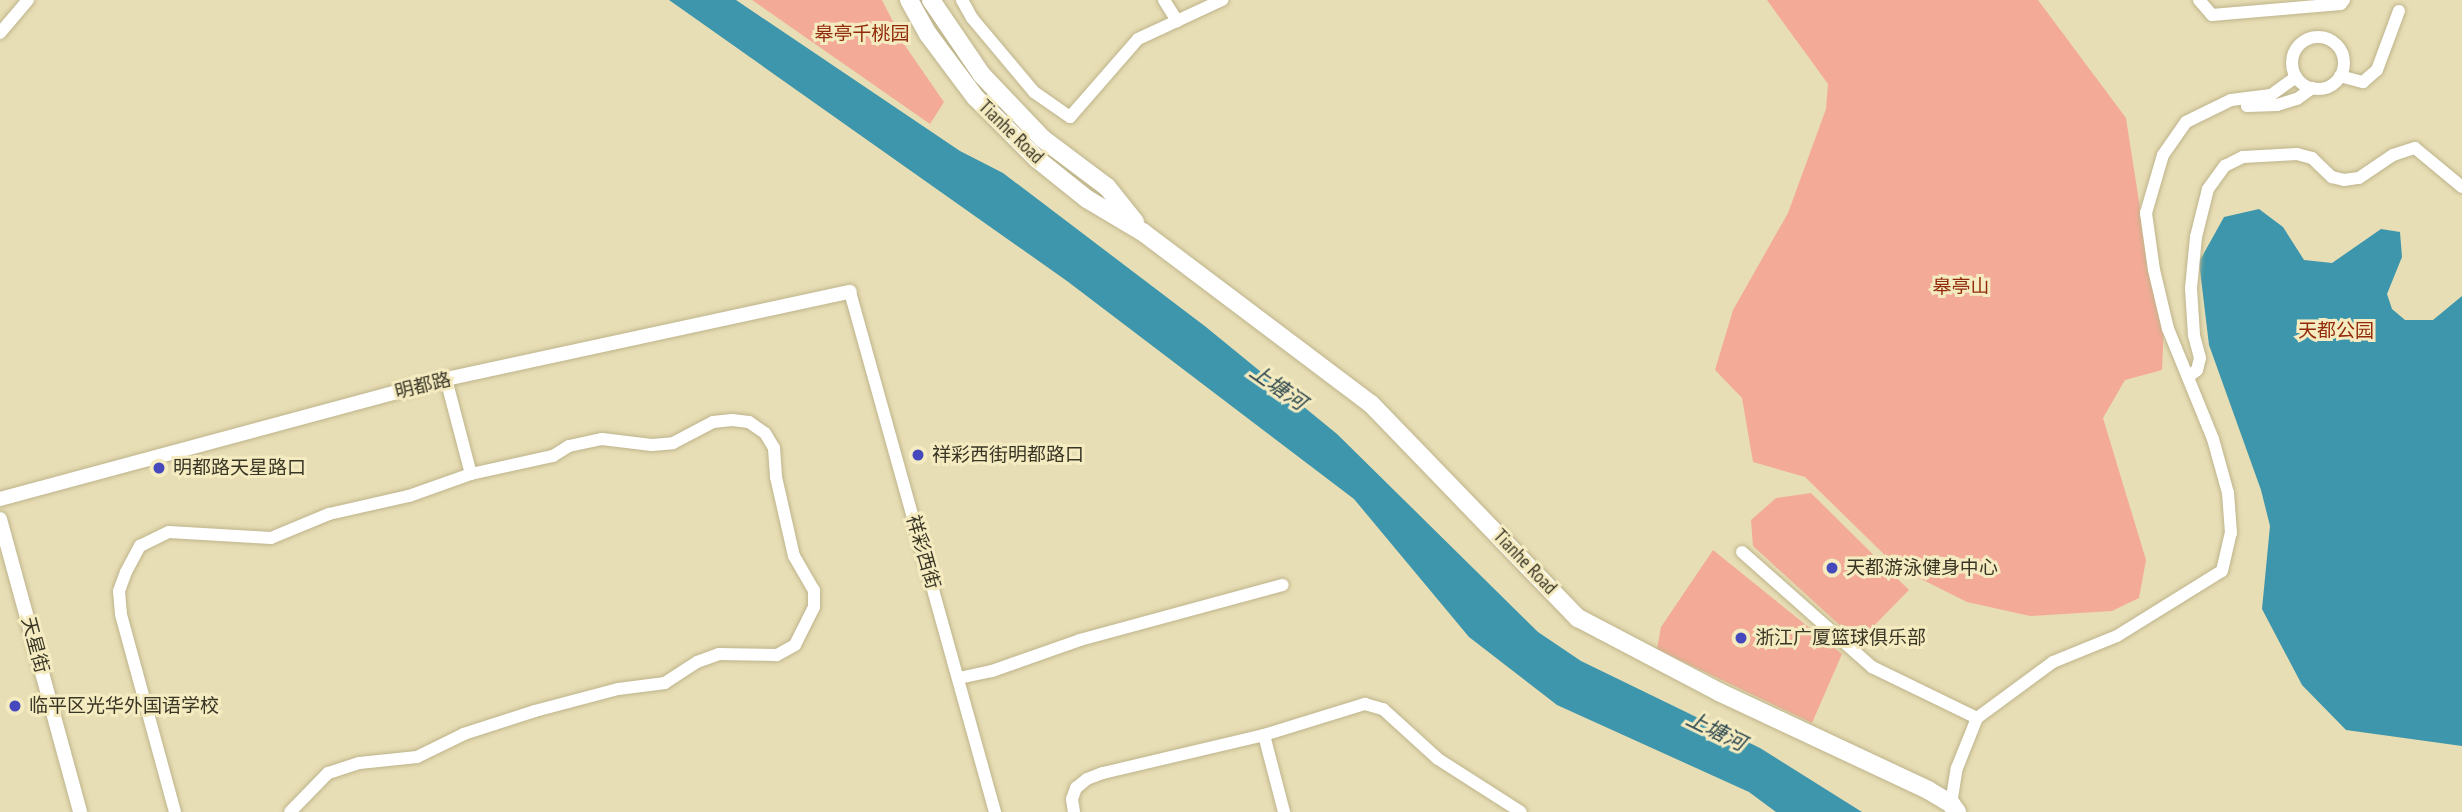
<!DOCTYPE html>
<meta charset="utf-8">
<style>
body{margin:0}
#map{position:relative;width:2462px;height:812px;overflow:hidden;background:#e8deb5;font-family:"PT Sans Narrow","Noto Sans SC",sans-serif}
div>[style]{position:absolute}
.green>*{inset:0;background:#f3ab97}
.water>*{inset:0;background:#3d96ab}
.roads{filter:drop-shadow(0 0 2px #beb48c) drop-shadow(0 0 2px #beb48c)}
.minor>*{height:12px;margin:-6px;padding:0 6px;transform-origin:6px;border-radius:6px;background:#fff}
.minor>.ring{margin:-6px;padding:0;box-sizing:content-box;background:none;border:12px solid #fff;border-radius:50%}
.tertiary>*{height:14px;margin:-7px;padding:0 7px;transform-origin:7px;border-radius:7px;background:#fff}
.secondary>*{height:18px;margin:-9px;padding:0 9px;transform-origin:9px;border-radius:9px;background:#fff}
.dots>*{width:19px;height:19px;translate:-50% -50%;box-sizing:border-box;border:4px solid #f5ebc1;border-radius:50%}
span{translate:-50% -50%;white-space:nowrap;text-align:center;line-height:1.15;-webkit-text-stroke:6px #f5ebc1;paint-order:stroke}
.park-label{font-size:19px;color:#922b0b}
.street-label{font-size:19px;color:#3a3626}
.poi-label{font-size:19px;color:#3a3626}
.left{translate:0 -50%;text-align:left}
.water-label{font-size:21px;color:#2a464d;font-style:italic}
</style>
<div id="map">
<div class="green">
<div style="clip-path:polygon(752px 0,882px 0,906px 47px,944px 102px,930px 124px)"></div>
<div style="clip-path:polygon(1767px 0,2038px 0,2126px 118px,2145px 240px,2164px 325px,2162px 370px,2125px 380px,2103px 418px,2146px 560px,2139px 598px,2112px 611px,2030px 616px,1967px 602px,1897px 567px,1805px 477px,1753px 462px,1742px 398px,1715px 370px,1733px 310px,1788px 213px,1826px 109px,1828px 84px)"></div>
<div style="clip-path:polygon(1811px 493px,1909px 590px,1858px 642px,1753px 546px,1751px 520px,1776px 498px)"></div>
<div style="clip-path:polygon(1713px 550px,1842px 654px,1812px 723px,1657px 649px,1661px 627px)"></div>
</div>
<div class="water">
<div style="clip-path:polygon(669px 0,736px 0,960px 151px,1003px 173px,1206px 327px,1337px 434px,1538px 632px,1581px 661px,1760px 748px,1862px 812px,1776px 812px,1749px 792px,1557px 705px,1469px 637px,1354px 499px,1067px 281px)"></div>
<div style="clip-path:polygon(2259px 209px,2283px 227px,2304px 260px,2332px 263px,2381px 229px,2400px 232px,2402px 257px,2387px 294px,2392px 309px,2405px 320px,2433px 320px,2462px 296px,2462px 746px,2346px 730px,2302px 685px,2262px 609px,2270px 526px,2261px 490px,2209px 345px,2199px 262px,2224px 217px)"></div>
</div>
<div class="roads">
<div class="minor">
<div style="left:962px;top:0;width:21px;rotate:61deg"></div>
<div style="left:972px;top:18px;width:97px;rotate:50deg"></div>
<div style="left:1034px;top:92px;width:44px;rotate:34.8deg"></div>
<div style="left:1070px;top:117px;width:103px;rotate:-48.9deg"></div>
<div style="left:1138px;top:39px;width:93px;rotate:-24.9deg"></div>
<div style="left:1164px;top:0;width:25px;rotate:58deg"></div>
<div style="left:2199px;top:0;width:20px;rotate:49deg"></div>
<div style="left:2212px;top:15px;width:129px;rotate:-4.9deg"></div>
<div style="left:2341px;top:4px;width:5px;rotate:-53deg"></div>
<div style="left:0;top:33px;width:43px;rotate:-49.7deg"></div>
<div class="ring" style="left:2292px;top:37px;width:40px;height:40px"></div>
<div style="left:2340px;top:76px;width:24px;rotate:15deg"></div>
<div style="left:2363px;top:82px;width:18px;rotate:-41deg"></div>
<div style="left:2377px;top:70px;width:63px;rotate:-69.6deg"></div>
<div style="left:2247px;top:106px;width:30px;rotate:-2deg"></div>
<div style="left:2277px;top:105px;width:21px;rotate:-17deg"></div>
<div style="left:2297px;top:99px;width:19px;rotate:-36deg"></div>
<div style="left:850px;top:292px;width:540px;rotate:74.42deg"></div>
<div style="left:2188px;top:377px;width:11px;rotate:-38deg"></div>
<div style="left:2197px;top:370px;width:12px;rotate:-76deg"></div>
<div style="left:2200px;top:358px;width:24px;rotate:-105deg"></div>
<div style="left:2194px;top:335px;width:47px;rotate:-93.7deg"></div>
<div style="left:2191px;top:288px;width:51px;rotate:-84.4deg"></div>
<div style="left:2196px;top:237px;width:49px;rotate:-76deg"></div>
<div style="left:2208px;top:189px;width:29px;rotate:-54deg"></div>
<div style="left:2225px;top:166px;width:20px;rotate:-27deg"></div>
<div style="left:2243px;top:157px;width:54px;rotate:-3.2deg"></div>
<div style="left:2297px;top:154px;width:16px;rotate:15deg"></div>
<div style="left:2312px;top:158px;width:28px;rotate:44deg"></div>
<div style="left:2332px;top:177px;width:12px;rotate:14deg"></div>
<div style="left:2344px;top:180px;width:15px;rotate:-8deg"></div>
<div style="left:2359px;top:178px;width:41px;rotate:-34.1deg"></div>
<div style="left:2393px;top:155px;width:23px;rotate:-18deg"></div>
<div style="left:2415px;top:148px;width:61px;rotate:39.7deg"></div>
<div style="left:446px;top:379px;width:98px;rotate:75.3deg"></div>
<div style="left:1742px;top:552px;width:174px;rotate:41.5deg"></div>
<div style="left:1872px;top:667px;width:117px;rotate:25.9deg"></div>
<div style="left:959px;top:678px;width:34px;rotate:-12deg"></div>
<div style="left:992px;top:671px;width:93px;rotate:-19.4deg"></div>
<div style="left:1080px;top:640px;width:210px;rotate:-15.2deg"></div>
<div style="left:1264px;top:735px;width:80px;rotate:75.4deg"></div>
<div style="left:1951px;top:804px;width:36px;rotate:-81deg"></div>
<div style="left:1957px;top:768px;width:54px;rotate:-68.2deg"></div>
<div style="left:1977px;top:718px;width:94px;rotate:-36.4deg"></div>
<div style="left:2053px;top:662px;width:69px;rotate:-22.1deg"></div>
<div style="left:2117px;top:636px;width:123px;rotate:-31.8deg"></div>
<div style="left:2222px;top:571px;width:39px;rotate:-77deg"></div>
<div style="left:2231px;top:533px;width:40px;rotate:-94.3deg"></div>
<div style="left:2228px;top:493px;width:56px;rotate:-105.5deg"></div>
<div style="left:2213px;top:439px;width:119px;rotate:-112.2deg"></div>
<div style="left:2168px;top:329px;width:61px;rotate:-103.3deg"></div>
<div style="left:2154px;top:270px;width:58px;rotate:-98deg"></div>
<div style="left:2146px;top:213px;width:60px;rotate:-73.7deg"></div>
<div style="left:2163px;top:155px;width:40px;rotate:-55.1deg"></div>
<div style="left:2186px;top:122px;width:50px;rotate:-26.1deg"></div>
<div style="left:2231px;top:100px;width:40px;rotate:-7.1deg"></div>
<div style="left:2271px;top:95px;width:31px;rotate:-36deg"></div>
<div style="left:175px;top:812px;width:205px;rotate:-105.3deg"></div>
<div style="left:121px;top:614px;width:23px;rotate:-95deg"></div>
<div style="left:119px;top:591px;width:20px;rotate:-70deg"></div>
<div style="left:126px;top:572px;width:30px;rotate:-62deg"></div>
<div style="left:140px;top:546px;width:32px;rotate:-26deg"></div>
<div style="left:169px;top:532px;width:102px;rotate:3.4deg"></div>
<div style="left:271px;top:538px;width:63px;rotate:-22.5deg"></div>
<div style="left:329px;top:514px;width:82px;rotate:-12.7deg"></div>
<div style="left:409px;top:496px;width:66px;rotate:-19.5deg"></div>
<div style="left:471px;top:474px;width:84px;rotate:-12.4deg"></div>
<div style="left:553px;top:456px;width:19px;rotate:-32deg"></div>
<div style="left:569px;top:446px;width:34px;rotate:-12deg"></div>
<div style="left:602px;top:439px;width:50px;rotate:6.8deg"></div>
<div style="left:652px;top:445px;width:21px;rotate:-5deg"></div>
<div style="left:673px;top:443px;width:45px;rotate:-27.7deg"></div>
<div style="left:713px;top:422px;width:19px;rotate:-6deg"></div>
<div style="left:732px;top:420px;width:17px;rotate:7deg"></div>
<div style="left:749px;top:422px;width:19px;rotate:35deg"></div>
<div style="left:765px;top:433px;width:17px;rotate:59deg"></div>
<div style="left:774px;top:448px;width:29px;rotate:86deg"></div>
<div style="left:776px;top:477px;width:81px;rotate:77.2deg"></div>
<div style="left:794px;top:556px;width:39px;rotate:60deg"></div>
<div style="left:814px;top:590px;width:17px;rotate:90deg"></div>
<div style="left:814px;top:607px;width:42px;rotate:116.6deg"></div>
<div style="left:795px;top:645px;width:21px;rotate:151deg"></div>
<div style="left:777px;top:655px;width:58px;rotate:-179deg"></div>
<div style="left:719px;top:654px;width:23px;rotate:160deg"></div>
<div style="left:697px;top:662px;width:38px;rotate:147deg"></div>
<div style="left:665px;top:683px;width:47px;rotate:172.7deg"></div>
<div style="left:618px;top:689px;width:86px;rotate:165.2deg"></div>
<div style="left:535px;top:711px;width:75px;rotate:162.1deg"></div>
<div style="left:464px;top:734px;width:52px;rotate:153.9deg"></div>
<div style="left:417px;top:757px;width:58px;rotate:174.1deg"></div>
<div style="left:359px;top:763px;width:33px;rotate:162deg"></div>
<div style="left:328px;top:773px;width:54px;rotate:134.3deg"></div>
<div style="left:1074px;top:812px;width:13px;rotate:-99deg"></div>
<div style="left:1072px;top:799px;width:12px;rotate:-70deg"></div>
<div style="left:1076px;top:788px;width:14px;rotate:-39deg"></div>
<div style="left:1087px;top:779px;width:17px;rotate:-21deg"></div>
<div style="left:1103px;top:773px;width:165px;rotate:-13.3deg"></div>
<div style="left:1264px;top:735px;width:106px;rotate:-17.1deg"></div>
<div style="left:1365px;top:704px;width:19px;rotate:16deg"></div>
<div style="left:1383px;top:709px;width:74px;rotate:42.3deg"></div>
<div style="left:1438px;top:759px;width:98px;rotate:32.6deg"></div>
</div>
<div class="tertiary">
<div style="left:0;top:499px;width:462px;rotate:-15.1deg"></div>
<div style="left:446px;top:379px;width:413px;rotate:-12.2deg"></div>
<div style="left:0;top:519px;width:304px;rotate:74.7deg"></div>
</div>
<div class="secondary">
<div style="left:909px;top:0;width:39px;rotate:61deg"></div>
<div style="left:928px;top:34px;width:79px;rotate:53.3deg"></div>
<div style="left:975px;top:97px;width:88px;rotate:45deg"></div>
<div style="left:1037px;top:159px;width:64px;rotate:38.7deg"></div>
<div style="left:1087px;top:199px;width:66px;rotate:30.8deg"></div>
<div style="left:1144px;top:233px;width:284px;rotate:37deg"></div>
<div style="left:1371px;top:404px;width:298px;rotate:46deg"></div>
<div style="left:1578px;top:618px;width:159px;rotate:27.7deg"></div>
<div style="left:1719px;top:692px;width:231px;rotate:25.1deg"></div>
<div style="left:1928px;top:790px;width:27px;rotate:31deg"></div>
<div style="left:1951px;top:804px;width:10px;rotate:53deg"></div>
<div style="left:931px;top:0;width:91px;rotate:55.8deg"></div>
<div style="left:982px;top:75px;width:88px;rotate:46.4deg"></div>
<div style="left:1043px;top:139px;width:80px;rotate:36.9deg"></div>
<div style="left:1107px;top:187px;width:45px;rotate:51.3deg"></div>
</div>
</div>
<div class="dots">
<div style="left:918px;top:455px;background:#4648bd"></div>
<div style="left:159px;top:468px;background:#4648bd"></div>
<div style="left:1832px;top:568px;background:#4648bd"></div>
<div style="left:1741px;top:638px;background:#4648bd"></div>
<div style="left:15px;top:706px;background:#4648bd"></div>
</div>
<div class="park-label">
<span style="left:862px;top:34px">皋亭千桃园</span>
<span style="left:1961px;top:287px">皋亭山</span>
<span style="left:2336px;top:331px">天都公园</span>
</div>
<div class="street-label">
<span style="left:1011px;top:132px;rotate:44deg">Tianhe Road</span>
<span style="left:423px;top:386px;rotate:-14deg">明都路</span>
<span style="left:923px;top:552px;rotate:74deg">祥彩西街</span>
<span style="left:1525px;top:562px;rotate:46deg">Tianhe Road</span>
<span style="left:35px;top:645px;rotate:75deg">天星街</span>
</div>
<div class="poi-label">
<span class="left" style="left:932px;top:455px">祥彩西街明都路口</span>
<span class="left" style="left:173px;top:468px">明都路天星路口</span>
<span class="left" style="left:1846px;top:568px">天都游泳健身中心</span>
<span class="left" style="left:1755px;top:638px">浙江广厦篮球俱乐部</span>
<span class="left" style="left:29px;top:706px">临平区光华外国语学校</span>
</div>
<div class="water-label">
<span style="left:1278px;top:387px;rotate:35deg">上塘河</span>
<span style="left:1716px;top:731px;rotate:26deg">上塘河</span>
</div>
</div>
